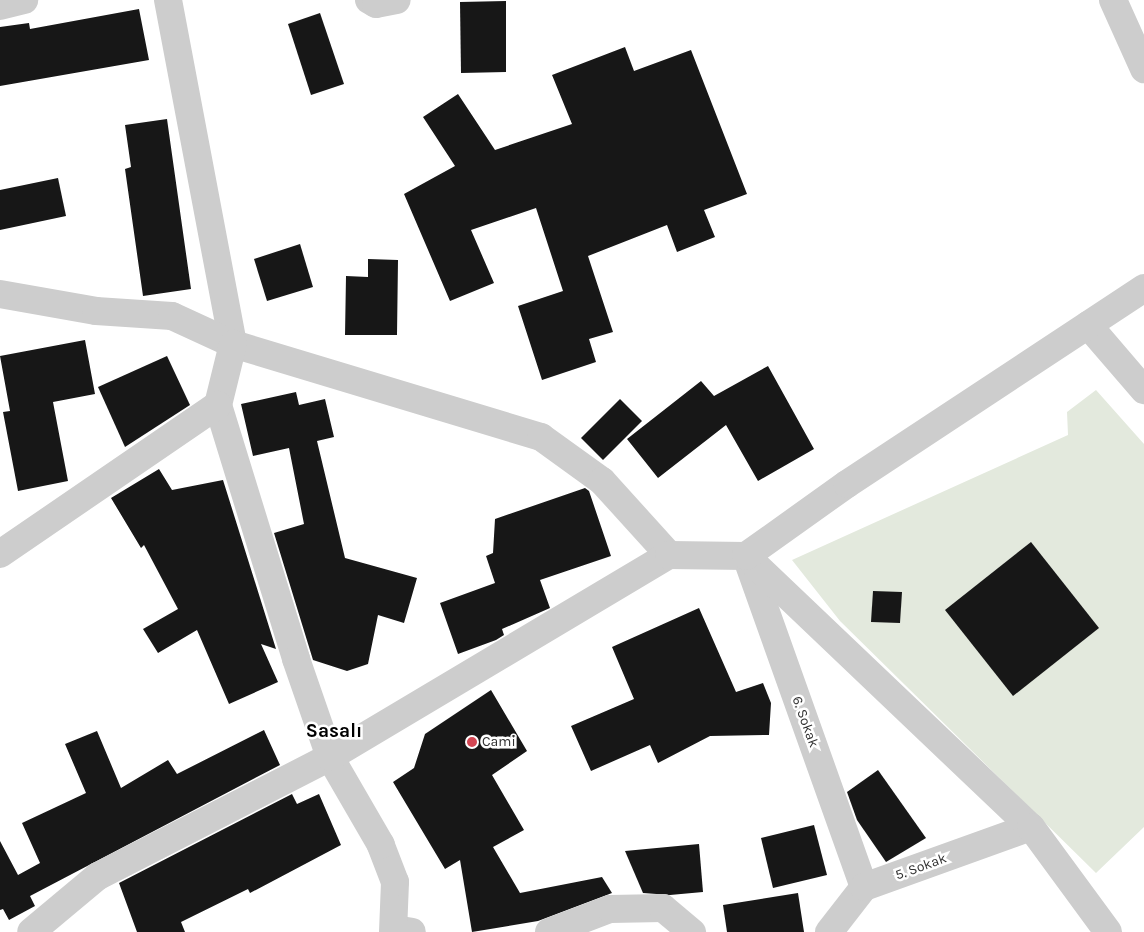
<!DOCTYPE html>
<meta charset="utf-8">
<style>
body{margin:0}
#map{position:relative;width:1144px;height:932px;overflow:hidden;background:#fff;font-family:Karla,sans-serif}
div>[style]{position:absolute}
.green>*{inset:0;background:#e3e9dd}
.building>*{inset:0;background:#171717}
.minor>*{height:28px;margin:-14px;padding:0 14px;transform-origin:14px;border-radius:14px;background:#cdcdcd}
.tertiary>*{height:28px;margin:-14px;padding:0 14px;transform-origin:14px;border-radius:14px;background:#cdcdcd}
.dots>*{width:14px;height:14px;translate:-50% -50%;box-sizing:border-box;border:2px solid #fff;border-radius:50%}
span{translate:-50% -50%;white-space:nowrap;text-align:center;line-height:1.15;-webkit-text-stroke:5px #fff;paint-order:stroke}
.street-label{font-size:14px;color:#303030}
.poi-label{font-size:14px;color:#303030}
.left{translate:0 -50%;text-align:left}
.district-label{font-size:19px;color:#000;font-weight:700}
</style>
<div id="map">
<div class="green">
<div style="clip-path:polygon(1096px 390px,1144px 444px,1144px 827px,1096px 873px,840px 621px,792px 560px,1068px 435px,1067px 412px)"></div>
</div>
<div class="building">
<div style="clip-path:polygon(506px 1px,506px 72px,461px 73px,460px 2px)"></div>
<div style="clip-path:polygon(139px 9px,149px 60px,0 86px,0 27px,29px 23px,30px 29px)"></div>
<div style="clip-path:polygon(320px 13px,344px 84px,311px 95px,288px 24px)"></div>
<div style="clip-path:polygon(625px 47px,634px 71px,691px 50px,747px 194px,704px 210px,715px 237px,677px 252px,667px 225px,588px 256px,613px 332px,589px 339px,596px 362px,542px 380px,518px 306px,563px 291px,536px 208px,471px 230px,494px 283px,450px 301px,404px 194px,455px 166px,423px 117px,458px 94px,495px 150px,572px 124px,552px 75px)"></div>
<div style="clip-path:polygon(167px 119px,191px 289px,143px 296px,125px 169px,131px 167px,125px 125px)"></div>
<div style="clip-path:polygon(58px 178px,66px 216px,0 230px,0 190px)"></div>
<div style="clip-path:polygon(300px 244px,313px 287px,267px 301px,254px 259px)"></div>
<div style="clip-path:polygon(368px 259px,398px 260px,397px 335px,345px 335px,346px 276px,368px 277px)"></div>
<div style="clip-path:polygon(85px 340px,95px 394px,53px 402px,68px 481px,18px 491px,3px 412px,10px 411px,0 356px)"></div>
<div style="clip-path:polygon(167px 356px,190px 405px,125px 447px,98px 387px)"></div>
<div style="clip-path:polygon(768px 366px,814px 449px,758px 481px,726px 425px,658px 478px,627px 439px,701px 381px,714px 396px)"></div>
<div style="clip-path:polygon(296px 392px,299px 405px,325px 399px,334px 437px,317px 441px,345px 558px,417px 578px,404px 623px,378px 615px,368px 664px,347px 671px,313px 660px,274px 533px,304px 524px,289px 448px,253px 456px,241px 404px)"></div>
<div style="clip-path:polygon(620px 399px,642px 421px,603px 460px,581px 438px)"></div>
<div style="clip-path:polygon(159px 469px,172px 490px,223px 480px,276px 649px,261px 644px,278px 682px,229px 704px,197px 630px,158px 653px,143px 629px,178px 609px,144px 545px,141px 548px,111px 498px)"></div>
<div style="clip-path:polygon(585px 488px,589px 491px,611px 556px,540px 580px,550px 608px,502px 629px,504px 635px,496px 640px,458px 654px,440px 603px,495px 583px,486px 556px,493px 553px,495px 519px)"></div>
<div style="clip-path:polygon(1031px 542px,1099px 628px,1013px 696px,945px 610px)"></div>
<div style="clip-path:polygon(873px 591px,902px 592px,900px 623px,871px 622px)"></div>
<div style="clip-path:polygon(699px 608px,736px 692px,763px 683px,771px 703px,769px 735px,710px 736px,658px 763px,650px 745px,591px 771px,571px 726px,634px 699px,612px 647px)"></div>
<div style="clip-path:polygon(491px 690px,527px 751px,492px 775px,524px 830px,493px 847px,520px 893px,602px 877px,612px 893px,538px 921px,472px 932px,460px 860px,445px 869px,393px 782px,414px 768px,425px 734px)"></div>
<div style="clip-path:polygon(264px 730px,280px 765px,30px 896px,35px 906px,9px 920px,3px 909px,0 910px,0 841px,18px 875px,40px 863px,22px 823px,86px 793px,65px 744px,97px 731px,121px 788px,168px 760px,177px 774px)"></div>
<div style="clip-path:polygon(878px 770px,926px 838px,886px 862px,857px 820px,847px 792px)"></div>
<div style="clip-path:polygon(292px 794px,297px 804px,319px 794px,341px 845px,250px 893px,248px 889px,181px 922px,185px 932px,137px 932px,119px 883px)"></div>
<div style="clip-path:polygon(814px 825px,827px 875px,773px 888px,761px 838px)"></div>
<div style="clip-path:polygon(699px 844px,703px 892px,670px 895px,643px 893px,625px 851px)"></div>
<div style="clip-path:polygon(798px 893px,804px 932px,727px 932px,723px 905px)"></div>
</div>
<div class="minor">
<div style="left:168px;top:0;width:350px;rotate:79.3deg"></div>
<div style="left:233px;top:344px;width:322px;rotate:16.8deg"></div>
<div style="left:541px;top:437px;width:75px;rotate:35.8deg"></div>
<div style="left:602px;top:481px;width:100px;rotate:47.8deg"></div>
<div style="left:369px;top:0;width:8px;rotate:30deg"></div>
<div style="left:376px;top:4px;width:21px;rotate:-11deg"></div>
<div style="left:1113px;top:0;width:76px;rotate:65.8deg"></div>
<div style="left:0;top:6px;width:25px;rotate:-14deg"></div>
<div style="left:0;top:294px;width:97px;rotate:10deg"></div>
<div style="left:96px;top:311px;width:76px;rotate:3.8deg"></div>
<div style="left:172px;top:316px;width:67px;rotate:24.7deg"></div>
<div style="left:233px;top:344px;width:63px;rotate:103.8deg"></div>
<div style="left:218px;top:405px;width:266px;rotate:72.9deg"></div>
<div style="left:296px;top:659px;width:104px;rotate:70.9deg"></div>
<div style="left:330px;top:757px;width:261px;rotate:152.8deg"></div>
<div style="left:98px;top:876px;width:87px;rotate:140.1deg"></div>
<div style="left:1088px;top:325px;width:86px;rotate:49.3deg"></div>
<div style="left:0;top:554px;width:264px;rotate:-34.4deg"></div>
<div style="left:746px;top:556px;width:351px;rotate:70.4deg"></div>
<div style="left:394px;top:929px;width:18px;rotate:9deg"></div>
<div style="left:549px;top:932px;width:65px;rotate:-20.7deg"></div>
<div style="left:610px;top:909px;width:53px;rotate:-1.1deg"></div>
<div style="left:663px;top:908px;width:38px;rotate:40deg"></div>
<div style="left:829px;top:932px;width:57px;rotate:-52.1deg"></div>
<div style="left:864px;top:887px;width:177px;rotate:-19.8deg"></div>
</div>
<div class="tertiary">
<div style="left:746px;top:556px;width:393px;rotate:43.6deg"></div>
<div style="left:1031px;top:827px;width:130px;rotate:53.7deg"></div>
<div style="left:393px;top:932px;width:50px;rotate:-87.7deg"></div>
<div style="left:395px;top:882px;width:40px;rotate:-111deg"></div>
<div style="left:381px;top:845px;width:102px;rotate:-120.1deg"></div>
<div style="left:330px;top:757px;width:395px;rotate:-30.8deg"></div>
<div style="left:669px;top:555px;width:77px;rotate:0.7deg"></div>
<div style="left:746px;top:556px;width:124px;rotate:-35.5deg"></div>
<div style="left:847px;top:484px;width:356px;rotate:-33.4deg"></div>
</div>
<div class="dots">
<div style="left:472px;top:742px;background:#d34653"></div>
</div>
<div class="street-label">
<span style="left:805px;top:722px;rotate:70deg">6. Sokak</span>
<span style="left:921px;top:867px;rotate:-20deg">5. Sokak</span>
</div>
<div class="poi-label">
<span class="left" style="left:482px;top:742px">Cami</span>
</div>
<div class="district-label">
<span style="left:334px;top:732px">Sasalı</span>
</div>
</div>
